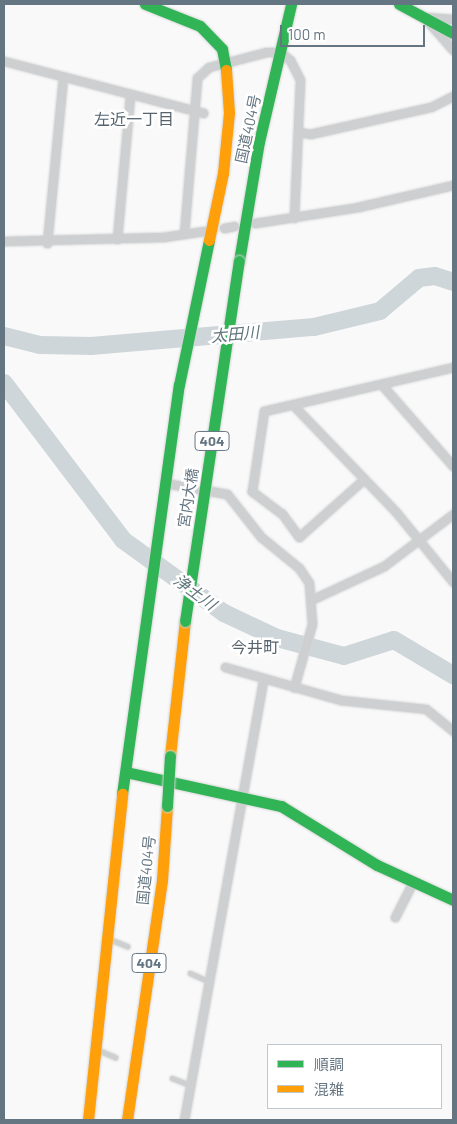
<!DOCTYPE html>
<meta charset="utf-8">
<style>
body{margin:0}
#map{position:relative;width:457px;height:1124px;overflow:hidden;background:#f9f9f9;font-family:Barlow,"Noto Sans JP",sans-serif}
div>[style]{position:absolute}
.river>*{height:18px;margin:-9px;padding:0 9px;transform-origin:9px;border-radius:9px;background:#ced6d9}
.roads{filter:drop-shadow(0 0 1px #d5d6d7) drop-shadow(0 0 1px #d5d6d7)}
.lane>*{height:4.5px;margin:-2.25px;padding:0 2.25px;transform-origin:2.25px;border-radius:2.25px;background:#cecfd0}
.street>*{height:9px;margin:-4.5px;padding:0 4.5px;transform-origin:4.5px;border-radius:4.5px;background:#cecfd0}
.fast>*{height:11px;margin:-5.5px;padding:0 5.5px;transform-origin:5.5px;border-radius:5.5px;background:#30b455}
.slow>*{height:11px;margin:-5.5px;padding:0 5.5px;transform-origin:5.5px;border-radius:5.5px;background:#ff9f0a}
.bridges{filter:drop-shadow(0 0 1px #d5d6d6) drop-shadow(0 0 1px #d5d6d6)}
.fast-bridge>*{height:11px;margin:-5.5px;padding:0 5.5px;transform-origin:5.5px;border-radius:5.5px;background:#30b455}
span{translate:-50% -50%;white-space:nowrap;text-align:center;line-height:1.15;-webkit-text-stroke:5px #fff;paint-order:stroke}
.shield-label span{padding:1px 4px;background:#fff;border:1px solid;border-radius:4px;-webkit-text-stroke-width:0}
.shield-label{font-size:14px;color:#657683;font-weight:700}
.street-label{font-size:15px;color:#657683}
.neighbourhood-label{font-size:16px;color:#57646e}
.water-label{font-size:16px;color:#60757c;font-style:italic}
.frame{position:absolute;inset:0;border:5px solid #657683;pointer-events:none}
.legend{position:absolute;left:267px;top:1044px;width:175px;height:65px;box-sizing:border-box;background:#fff;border:1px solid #c1c8cd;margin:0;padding:6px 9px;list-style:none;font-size:15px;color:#657683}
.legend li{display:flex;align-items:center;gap:10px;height:25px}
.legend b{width:25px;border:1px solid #c1c8cd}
.scale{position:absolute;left:280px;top:25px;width:145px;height:22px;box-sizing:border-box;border:2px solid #657683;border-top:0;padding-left:6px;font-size:15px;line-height:18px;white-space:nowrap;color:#657683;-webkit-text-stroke:4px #fff;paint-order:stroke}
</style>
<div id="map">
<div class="river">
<div style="left:4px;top:336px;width:37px;rotate:14deg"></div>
<div style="left:40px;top:345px;width:51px;rotate:1.1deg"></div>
<div style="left:91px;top:346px;width:224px;rotate:-4.9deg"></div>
<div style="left:314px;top:327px;width:68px;rotate:-13.6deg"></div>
<div style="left:380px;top:311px;width:51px;rotate:-40.2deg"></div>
<div style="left:419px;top:278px;width:16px;rotate:-7deg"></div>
<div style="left:435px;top:276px;width:19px;rotate:18deg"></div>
<div style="left:4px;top:383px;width:197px;rotate:52.8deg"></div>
<div style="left:123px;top:540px;width:125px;rotate:35.9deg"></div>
<div style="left:224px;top:613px;width:59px;rotate:25.3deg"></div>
<div style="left:277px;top:638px;width:69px;rotate:15deg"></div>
<div style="left:344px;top:656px;width:52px;rotate:-17.7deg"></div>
<div style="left:394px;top:640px;width:69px;rotate:30.7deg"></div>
</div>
<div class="roads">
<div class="lane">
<div style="left:107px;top:938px;width:22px;rotate:22deg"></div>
<div style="left:190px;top:973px;width:20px;rotate:24deg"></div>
<div style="left:96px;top:1049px;width:21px;rotate:23deg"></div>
<div style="left:172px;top:1078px;width:19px;rotate:21deg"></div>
</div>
<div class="street">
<div style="left:453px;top:19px;width:29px;rotate:-176deg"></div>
<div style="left:424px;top:17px;width:44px;rotate:48.7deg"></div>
<div style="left:4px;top:61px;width:206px;rotate:14.6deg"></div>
<div style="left:299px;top:132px;width:11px;rotate:10deg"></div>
<div style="left:310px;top:134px;width:124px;rotate:-12.6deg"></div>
<div style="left:431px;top:107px;width:25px;rotate:-27deg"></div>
<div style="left:255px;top:223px;width:104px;rotate:-8.8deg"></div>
<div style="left:358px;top:207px;width:98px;rotate:-13deg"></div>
<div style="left:224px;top:228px;width:10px;rotate:-11deg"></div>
<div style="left:184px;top:234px;width:157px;rotate:-85.2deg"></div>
<div style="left:197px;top:78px;width:16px;rotate:-43deg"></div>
<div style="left:209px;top:67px;width:59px;rotate:-14.7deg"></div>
<div style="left:266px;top:52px;width:14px"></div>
<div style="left:280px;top:52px;width:13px;rotate:39deg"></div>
<div style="left:290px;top:60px;width:22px;rotate:63deg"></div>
<div style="left:300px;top:80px;width:138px;rotate:92.5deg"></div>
<div style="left:117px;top:239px;width:145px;rotate:-84.8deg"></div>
<div style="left:4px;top:241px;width:159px;rotate:-1.4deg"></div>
<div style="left:163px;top:237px;width:41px;rotate:-8.3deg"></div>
<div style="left:47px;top:243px;width:167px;rotate:-84.5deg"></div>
<div style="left:382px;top:385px;width:108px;rotate:48.8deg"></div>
<div style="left:294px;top:406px;width:147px;rotate:46.1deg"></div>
<div style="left:396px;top:512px;width:90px;rotate:50.8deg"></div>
<div style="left:364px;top:479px;width:87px;rotate:138.3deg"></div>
<div style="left:299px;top:537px;width:29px;rotate:-126deg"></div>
<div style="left:282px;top:514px;width:38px;rotate:-143deg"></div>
<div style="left:252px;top:491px;width:81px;rotate:-81.5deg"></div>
<div style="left:264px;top:411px;width:194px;rotate:-13.1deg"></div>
<div style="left:165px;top:483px;width:63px;rotate:10.1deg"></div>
<div style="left:227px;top:494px;width:55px;rotate:51.7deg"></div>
<div style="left:261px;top:537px;width:49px;rotate:39.2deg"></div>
<div style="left:299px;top:568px;width:18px;rotate:56deg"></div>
<div style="left:309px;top:583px;width:41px;rotate:85.8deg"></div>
<div style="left:312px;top:624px;width:66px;rotate:105.9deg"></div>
<div style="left:313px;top:599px;width:78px;rotate:-24.9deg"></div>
<div style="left:384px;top:566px;width:86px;rotate:-37deg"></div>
<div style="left:225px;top:667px;width:121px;rotate:15.9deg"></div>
<div style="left:341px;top:700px;width:85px;rotate:6deg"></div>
<div style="left:426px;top:709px;width:35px;rotate:39deg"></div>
<div style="left:395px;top:917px;width:37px;rotate:-63deg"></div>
<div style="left:184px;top:1120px;width:448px;rotate:-79.8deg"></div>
</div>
<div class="fast">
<div style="left:145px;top:4px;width:59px;rotate:21.8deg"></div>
<div style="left:200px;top:26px;width:32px;rotate:46deg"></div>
<div style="left:222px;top:49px;width:21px;rotate:79deg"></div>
<div style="left:399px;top:4px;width:61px;rotate:28.2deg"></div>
<div style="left:239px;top:261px;width:121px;rotate:-80.5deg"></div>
<div style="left:259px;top:142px;width:142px;rotate:-76.9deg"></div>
<div style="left:126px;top:772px;width:159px;rotate:12.4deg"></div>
<div style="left:281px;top:806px;width:113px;rotate:31.6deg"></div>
<div style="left:377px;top:865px;width:84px;rotate:24.7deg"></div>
<div style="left:122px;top:794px;width:413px;rotate:-82.1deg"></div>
<div style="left:179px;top:385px;width:148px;rotate:-78.3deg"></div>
</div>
<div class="slow">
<div style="left:209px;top:240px;width:68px;rotate:-78.2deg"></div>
<div style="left:223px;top:173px;width:60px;rotate:-84.3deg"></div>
<div style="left:229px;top:113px;width:43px;rotate:-94deg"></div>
<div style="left:170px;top:756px;width:136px;rotate:-83.7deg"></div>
<div style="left:88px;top:1120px;width:328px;rotate:-84deg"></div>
<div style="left:127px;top:1120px;width:243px;rotate:-81.7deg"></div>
<div style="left:162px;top:880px;width:74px;rotate:-86.1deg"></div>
</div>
</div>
<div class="bridges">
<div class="fast-bridge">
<div style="left:185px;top:621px;width:364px;rotate:-81.5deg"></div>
<div style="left:167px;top:806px;width:50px;rotate:-86.6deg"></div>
</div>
</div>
<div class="shield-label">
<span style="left:212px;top:441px">404</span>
<span style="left:149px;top:963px">404</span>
</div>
<div class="street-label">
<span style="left:248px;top:129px;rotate:-78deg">国道404号</span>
<span style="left:188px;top:498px;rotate:-81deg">宮内大橋</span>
<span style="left:146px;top:870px;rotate:-84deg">国道404号</span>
</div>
<div class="neighbourhood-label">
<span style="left:134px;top:119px">左近一丁目</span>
<span style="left:255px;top:647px">今井町</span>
</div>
<div class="water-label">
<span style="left:235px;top:334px;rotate:-5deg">太田川</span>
<span style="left:195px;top:592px;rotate:36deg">浄土川</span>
</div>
<div class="frame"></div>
<ul class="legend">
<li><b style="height:6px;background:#30b455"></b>順調</li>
<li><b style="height:6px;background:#ff9f0a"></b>混雑</li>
</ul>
<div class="scale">100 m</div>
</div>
